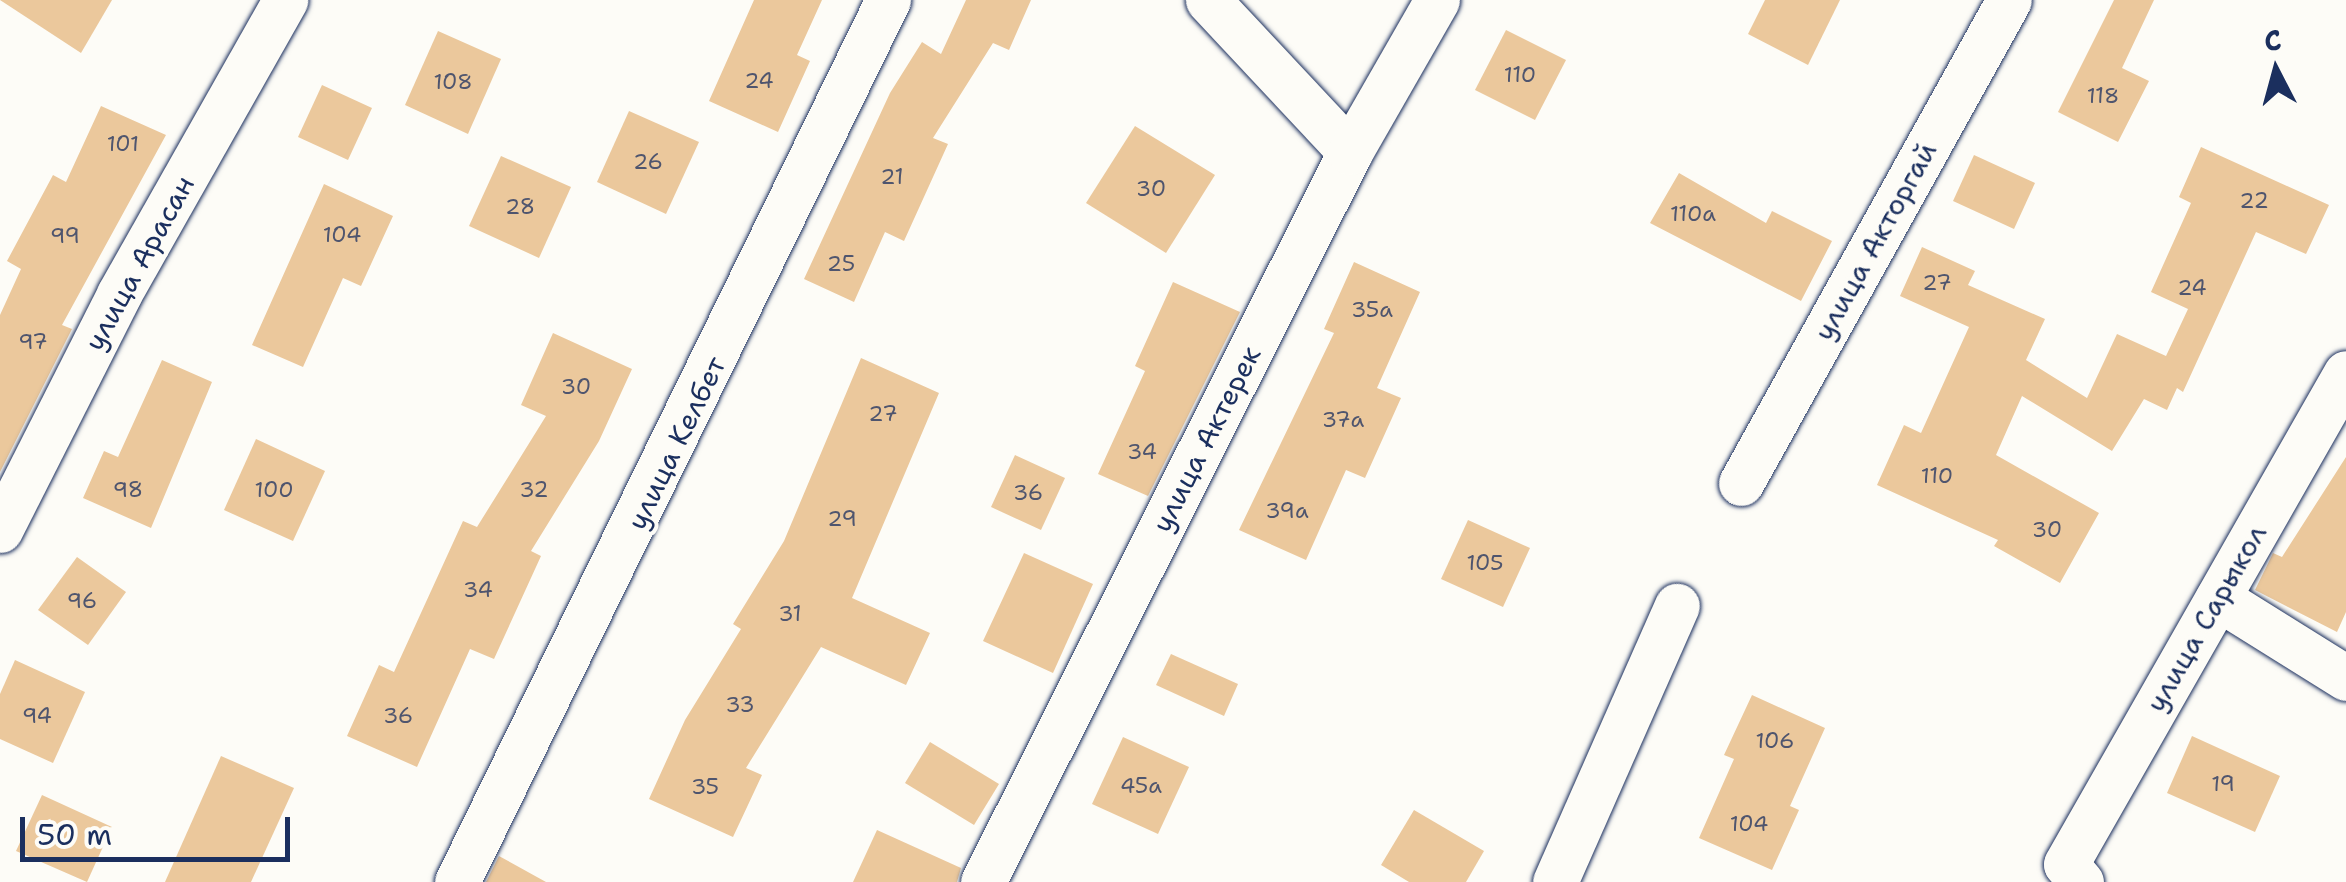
<!DOCTYPE html>
<meta charset="utf-8">
<style>
body{margin:0}
#map{position:relative;width:2346px;height:882px;overflow:hidden;background:#fdfcf7;font-family:"Shantell Sans",sans-serif}
div>[style]{position:absolute}
.building>*{inset:0;background:#ebc89c}
.roads{filter:drop-shadow(0 0 2px #1b2f5e) drop-shadow(0 0 2px #1b2f5e)}
.minor>*{height:45px;margin:-22.5px;padding:0 22.5px;transform-origin:22.5px;border-radius:22.5px;background:#fdfcf7}
span{translate:-50% -50%;white-space:nowrap;text-align:center;line-height:1.15;-webkit-text-stroke:8px #fdfcf7;paint-order:stroke}
.number-label{font-size:22px;color:#4f556e}
.number-label span{-webkit-text-stroke-width:0}
.street-label{font-size:28px;color:#1b2f5e}
.north{position:absolute;left:2226px;top:20px;width:100px;height:100px;-webkit-text-stroke:8px #fdfcf7;paint-order:stroke;rotate:354deg;font-size:28px;font-weight:700;line-height:40px;text-align:center;color:#1b2f5e}
.north::after{content:'';display:block;margin:auto;width:35px;height:45px;background:#1b2f5e;clip-path:polygon(50% 0,100% 100%,50% 72%,0 100%)}
.scale{position:absolute;left:20px;top:817px;width:270px;height:45px;box-sizing:border-box;border:5px solid #1b2f5e;border-top:0;padding-left:12px;font-size:30px;line-height:35px;white-space:nowrap;color:#1b2f5e;-webkit-text-stroke:8px #fdfcf7;paint-order:stroke}
</style>
<div id="map">
<div class="building">
<div style="clip-path:polygon(0 0,112px 0,81px 53px)"></div>
<div style="clip-path:polygon(754px 0,822px 0,797px 55px,810px 61px,778px 132px,709px 101px)"></div>
<div style="clip-path:polygon(966px 0,1031px 0,1009px 50px,993px 43px,933px 138px,948px 144px,904px 241px,885px 232px,854px 302px,804px 279px,890px 93px,922px 42px,941px 54px)"></div>
<div style="clip-path:polygon(1765px 0,1840px 0,1808px 65px,1748px 34px)"></div>
<div style="clip-path:polygon(2114px 0,2154px 0,2122px 68px,2149px 81px,2118px 142px,2058px 112px)"></div>
<div style="clip-path:polygon(1506px 30px,1566px 60px,1535px 120px,1475px 90px)"></div>
<div style="clip-path:polygon(438px 31px,501px 59px,468px 134px,405px 105px)"></div>
<div style="clip-path:polygon(322px 85px,372px 108px,348px 160px,298px 137px)"></div>
<div style="clip-path:polygon(101px 106px,166px 135px,62px 325px,72px 329px,0 472px,0 315px,21px 269px,7px 261px,53px 175px,66px 182px)"></div>
<div style="clip-path:polygon(629px 111px,699px 142px,666px 214px,597px 182px)"></div>
<div style="clip-path:polygon(1135px 126px,1215px 175px,1166px 253px,1086px 203px)"></div>
<div style="clip-path:polygon(2201px 147px,2329px 205px,2306px 254px,2256px 232px,2183px 392px,2177px 388px,2167px 410px,2144px 399px,2112px 451px,2022px 396px,1996px 455px,2099px 513px,2060px 583px,1994px 546px,1998px 540px,1877px 485px,1904px 425px,1921px 433px,1969px 327px,1900px 296px,1922px 247px,1975px 271px,1968px 285px,2045px 319px,2026px 360px,2087px 398px,2117px 334px,2166px 356px,2188px 309px,2151px 292px,2191px 203px,2179px 197px)"></div>
<div style="clip-path:polygon(1974px 155px,2035px 183px,2014px 229px,1953px 201px)"></div>
<div style="clip-path:polygon(501px 156px,571px 187px,539px 258px,469px 226px)"></div>
<div style="clip-path:polygon(1679px 173px,1766px 223px,1772px 211px,1832px 241px,1801px 301px,1650px 223px)"></div>
<div style="clip-path:polygon(324px 184px,393px 216px,361px 286px,343px 278px,303px 367px,252px 345px)"></div>
<div style="clip-path:polygon(1354px 262px,1420px 292px,1377px 388px,1401px 398px,1365px 478px,1346px 470px,1306px 560px,1239px 530px,1334px 333px,1324px 329px)"></div>
<div style="clip-path:polygon(1173px 282px,1240px 312px,1148px 496px,1098px 474px,1145px 371px,1135px 366px)"></div>
<div style="clip-path:polygon(553px 333px,632px 369px,599px 441px,531px 551px,541px 556px,494px 659px,470px 649px,417px 767px,347px 736px,379px 665px,394px 672px,463px 521px,477px 527px,546px 416px,521px 405px)"></div>
<div style="clip-path:polygon(861px 358px,939px 393px,852px 598px,930px 633px,906px 685px,821px 647px,746px 768px,762px 775px,733px 837px,649px 799px,685px 720px,741px 629px,733px 624px,784px 541px)"></div>
<div style="clip-path:polygon(162px 360px,212px 382px,151px 528px,83px 498px,104px 451px,118px 457px)"></div>
<div style="clip-path:polygon(256px 439px,325px 471px,293px 541px,224px 510px)"></div>
<div style="clip-path:polygon(1015px 455px,1065px 478px,1041px 530px,991px 507px)"></div>
<div style="clip-path:polygon(2346px 457px,2346px 612px,2337px 632px,2255px 590px,2273px 553px,2282px 557px)"></div>
<div style="clip-path:polygon(1468px 520px,1530px 548px,1503px 607px,1441px 579px)"></div>
<div style="clip-path:polygon(1024px 553px,1093px 584px,1053px 673px,983px 641px)"></div>
<div style="clip-path:polygon(77px 557px,126px 592px,88px 645px,38px 610px)"></div>
<div style="clip-path:polygon(1171px 654px,1238px 684px,1224px 716px,1156px 685px)"></div>
<div style="clip-path:polygon(15px 660px,85px 692px,53px 763px,0 739px,0 694px)"></div>
<div style="clip-path:polygon(1752px 695px,1825px 728px,1790px 806px,1799px 810px,1772px 870px,1699px 838px,1734px 759px,1724px 755px)"></div>
<div style="clip-path:polygon(2192px 736px,2280px 776px,2255px 832px,2167px 793px)"></div>
<div style="clip-path:polygon(1123px 737px,1189px 767px,1158px 834px,1092px 804px)"></div>
<div style="clip-path:polygon(930px 742px,999px 784px,974px 825px,905px 783px)"></div>
<div style="clip-path:polygon(221px 756px,294px 788px,251px 882px,165px 882px)"></div>
<div style="clip-path:polygon(42px 795px,112px 827px,87px 882px,16px 851px)"></div>
<div style="clip-path:polygon(1414px 810px,1484px 851px,1466px 882px,1409px 882px,1381px 865px)"></div>
<div style="clip-path:polygon(877px 830px,961px 868px,957px 882px,853px 882px)"></div>
<div style="clip-path:polygon(499px 856px,546px 882px,486px 882px)"></div>
</div>
<div class="roads">
<div class="minor">
<div style="left:1208px;top:0;width:208px;rotate:46.9deg"></div>
<div style="left:1741px;top:483px;width:552px;rotate:-60.98deg"></div>
<div style="left:0;top:530px;width:264px;rotate:-63.2deg"></div>
<div style="left:119px;top:294px;width:338px;rotate:-60.5deg"></div>
<div style="left:2218px;top:598px;width:151px;rotate:32deg"></div>
<div style="left:457px;top:882px;width:982px;rotate:-63.96deg"></div>
<div style="left:983px;top:882px;width:817px;rotate:-63.31deg"></div>
<div style="left:1350px;top:152px;width:175px;rotate:-60.2deg"></div>
<div style="left:1555px;top:882px;width:302px;rotate:-66.2deg"></div>
<div style="left:2081px;top:882px;width:23px;rotate:-130deg"></div>
<div style="left:2066px;top:864px;width:565px;rotate:-60.31deg"></div>
</div>
</div>
<div class="number-label">
<span style="left:1520px;top:75px">110</span>
<span style="left:759px;top:81px">24</span>
<span style="left:453px;top:82px">108</span>
<span style="left:2103px;top:96px">118</span>
<span style="left:123px;top:144px">101</span>
<span style="left:648px;top:162px">26</span>
<span style="left:892px;top:177px">21</span>
<span style="left:1151px;top:189px">30</span>
<span style="left:2254px;top:201px">22</span>
<span style="left:520px;top:207px">28</span>
<span style="left:1693px;top:214px">110а</span>
<span style="left:342px;top:235px">104</span>
<span style="left:65px;top:236px">99</span>
<span style="left:841px;top:264px">25</span>
<span style="left:1937px;top:283px">27</span>
<span style="left:2192px;top:288px">24</span>
<span style="left:1372px;top:310px">35а</span>
<span style="left:33px;top:342px">97</span>
<span style="left:576px;top:387px">30</span>
<span style="left:883px;top:414px">27</span>
<span style="left:1343px;top:420px">37а</span>
<span style="left:1142px;top:452px">34</span>
<span style="left:1937px;top:476px">110</span>
<span style="left:128px;top:490px">98</span>
<span style="left:274px;top:490px">100</span>
<span style="left:534px;top:490px">32</span>
<span style="left:1028px;top:493px">36</span>
<span style="left:1287px;top:511px">39а</span>
<span style="left:842px;top:519px">29</span>
<span style="left:2047px;top:530px">30</span>
<span style="left:1485px;top:563px">105</span>
<span style="left:478px;top:590px">34</span>
<span style="left:82px;top:601px">96</span>
<span style="left:790px;top:614px">31</span>
<span style="left:740px;top:705px">33</span>
<span style="left:37px;top:716px">94</span>
<span style="left:398px;top:716px">36</span>
<span style="left:1775px;top:741px">106</span>
<span style="left:2223px;top:784px">19</span>
<span style="left:1141px;top:786px">45а</span>
<span style="left:705px;top:787px">35</span>
<span style="left:1749px;top:824px">104</span>
</div>
<div class="street-label">
<span style="left:1875px;top:241px;rotate:-61deg">улица Акторгай</span>
<span style="left:139px;top:263px;rotate:-61deg">улица Арасан</span>
<span style="left:1206px;top:439px;rotate:-63deg">улица Актерек</span>
<span style="left:676px;top:443px;rotate:-64deg">улица Келбет</span>
<span style="left:2206px;top:618px;rotate:-60deg">улица Сарыкол</span>
</div>
<div class="north">С</div>
<div class="scale">50 m</div>
</div>
